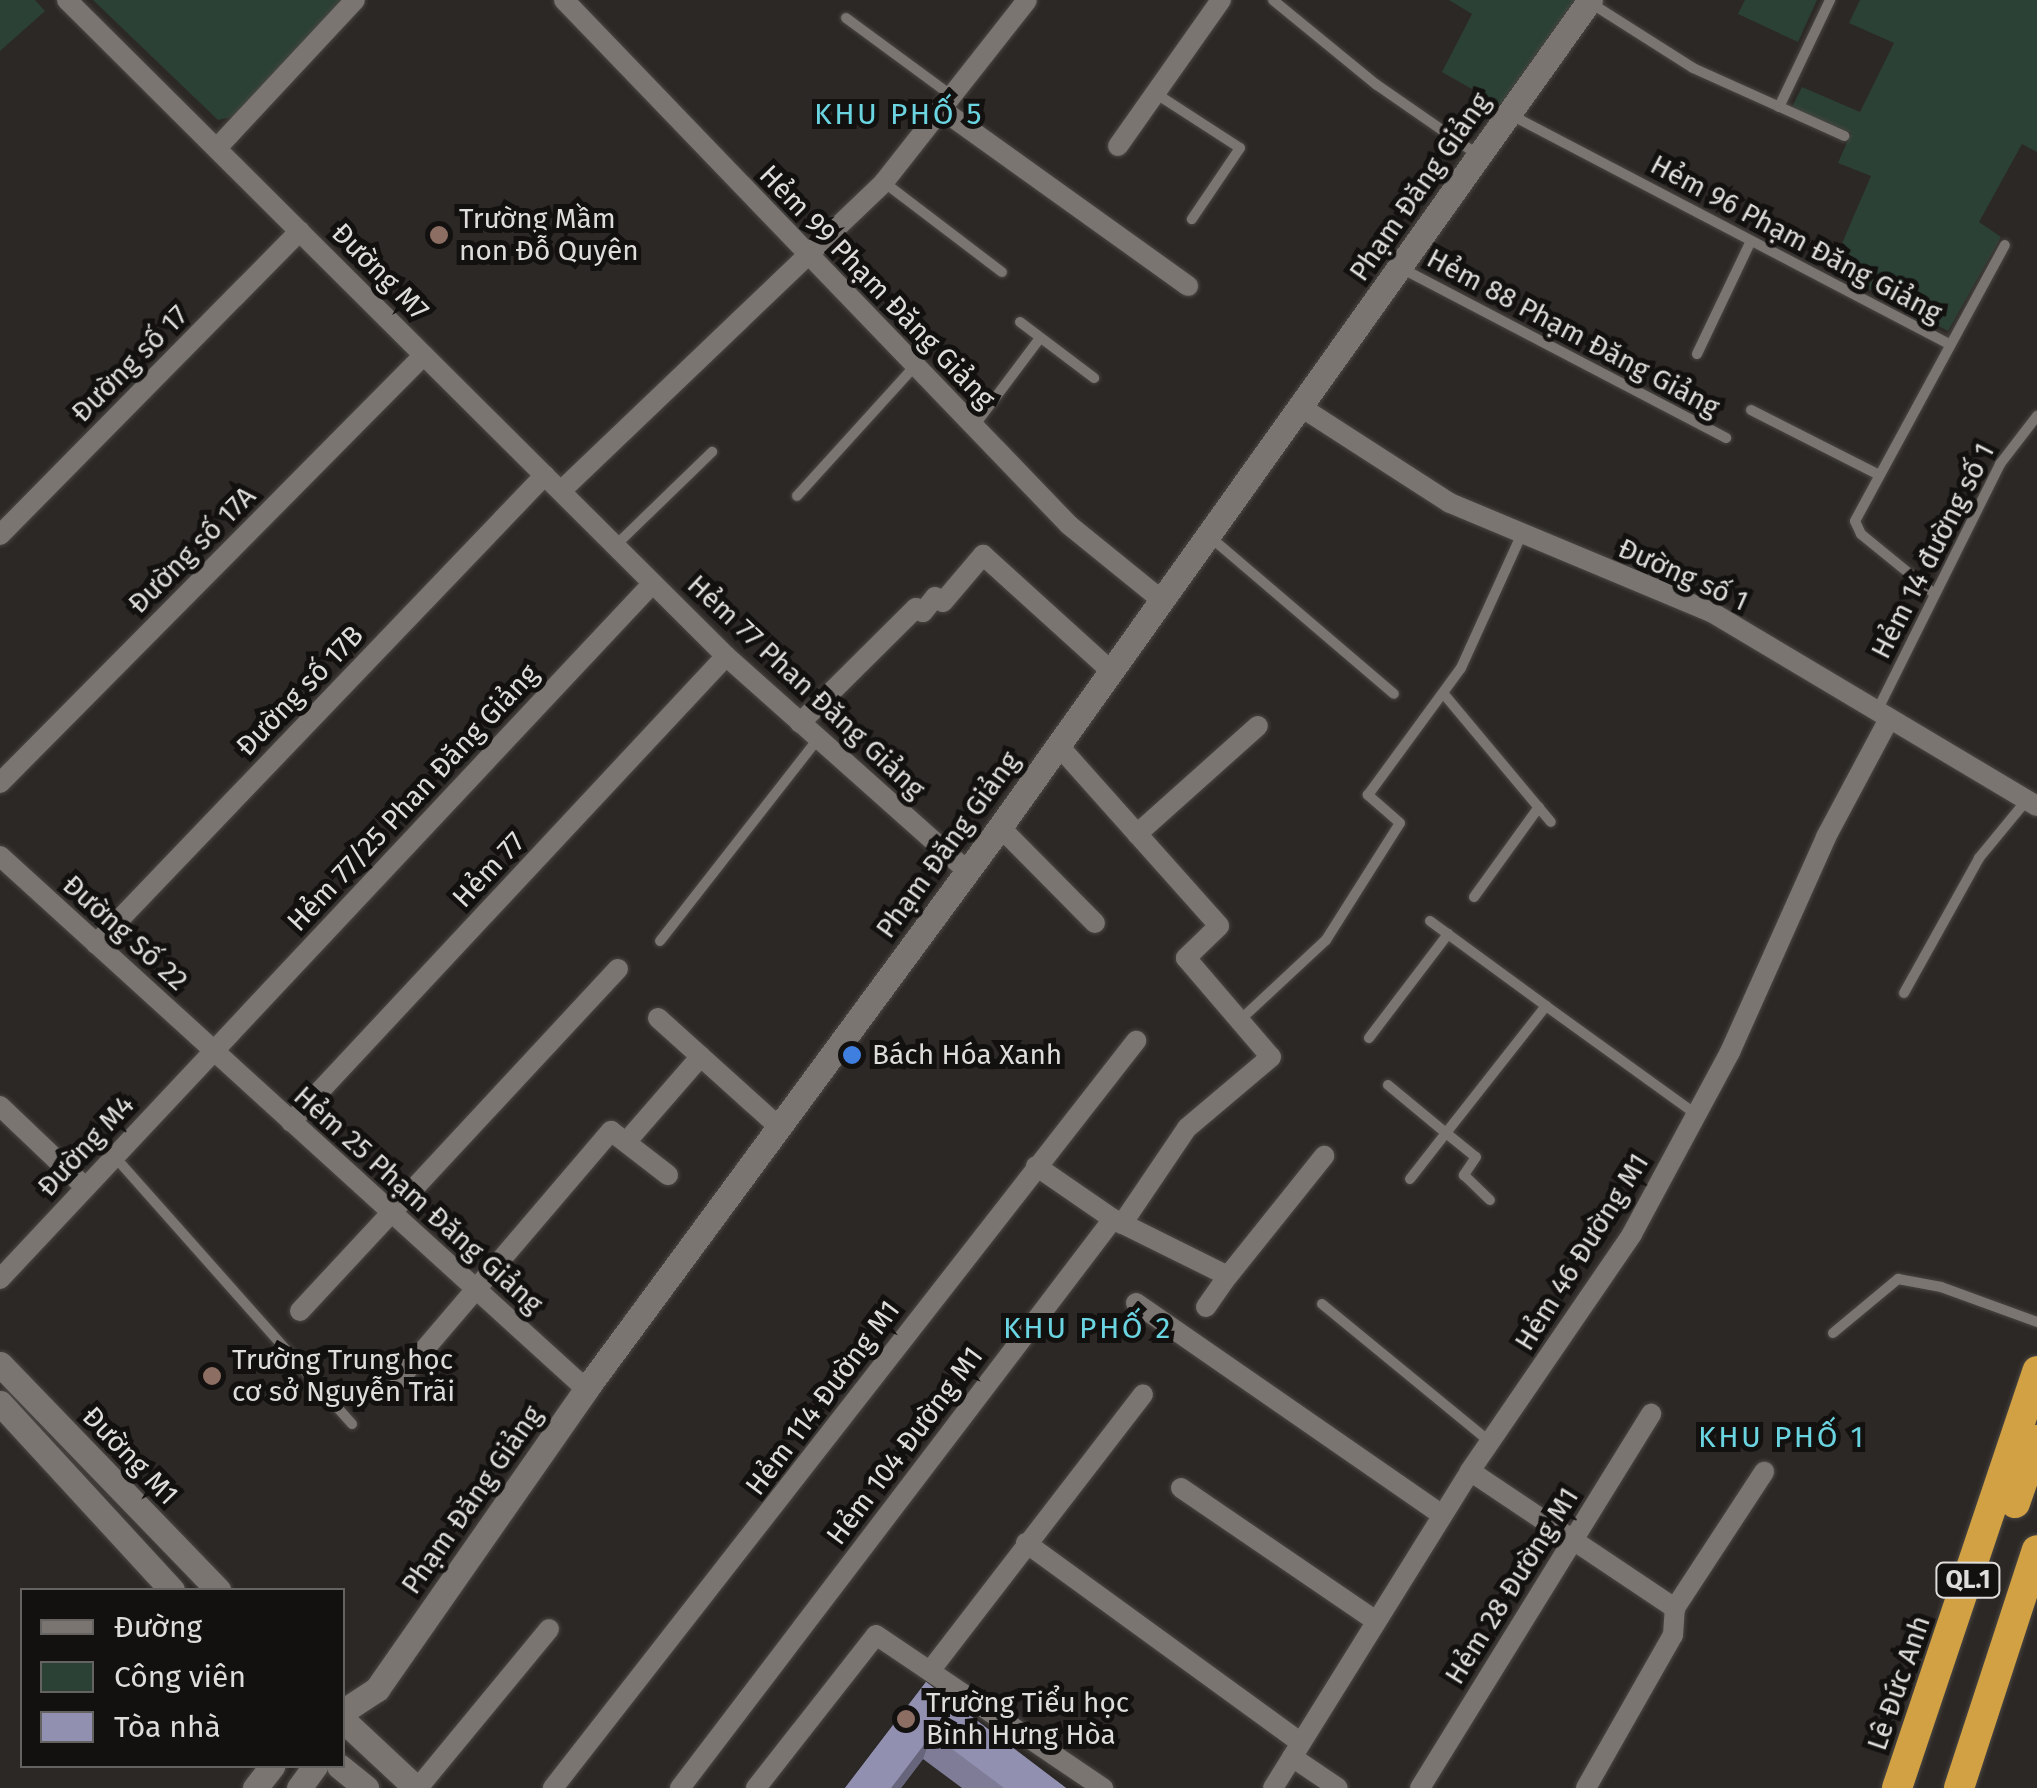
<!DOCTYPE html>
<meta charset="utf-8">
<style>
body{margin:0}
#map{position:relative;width:2037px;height:1788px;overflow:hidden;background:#2c2825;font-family:"Fira Sans",sans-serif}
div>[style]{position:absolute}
.green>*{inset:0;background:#2c4135}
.roads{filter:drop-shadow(0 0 2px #494643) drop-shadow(0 0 2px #494643)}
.lane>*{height:10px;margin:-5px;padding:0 5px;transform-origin:5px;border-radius:5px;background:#7a7571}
.street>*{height:20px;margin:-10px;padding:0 10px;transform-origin:10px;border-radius:10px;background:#7a7571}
.secondary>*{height:25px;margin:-12.5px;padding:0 12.5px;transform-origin:12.5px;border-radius:12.5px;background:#7a7571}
.highway>*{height:30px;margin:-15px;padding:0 15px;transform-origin:15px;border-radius:15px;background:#d2a143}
.wall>*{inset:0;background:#7e7c97}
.shaded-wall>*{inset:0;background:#66657b}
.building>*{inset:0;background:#9290b0}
.dots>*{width:28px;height:28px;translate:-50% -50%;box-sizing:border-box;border:5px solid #131110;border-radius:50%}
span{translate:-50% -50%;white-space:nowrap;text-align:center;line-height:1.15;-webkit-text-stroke:10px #131110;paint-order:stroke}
.shield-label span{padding:2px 8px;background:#131110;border:2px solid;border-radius:8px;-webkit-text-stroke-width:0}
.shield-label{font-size:25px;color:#dfdddb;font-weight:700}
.street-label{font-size:28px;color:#dfdddb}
.poi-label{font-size:28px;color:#dfdddb}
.left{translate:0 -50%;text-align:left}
.neighbourhood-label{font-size:30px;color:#6ad5e1;letter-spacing:2.5px}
.legend{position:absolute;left:20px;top:1588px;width:325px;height:180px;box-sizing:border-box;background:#131110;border:2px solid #656361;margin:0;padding:12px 18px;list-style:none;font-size:30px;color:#dfdddb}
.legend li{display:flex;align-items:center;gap:20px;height:50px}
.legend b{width:50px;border:2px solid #656361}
</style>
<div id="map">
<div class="green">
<div style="clip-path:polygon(0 0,35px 0,45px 11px,0 51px)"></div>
<div style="clip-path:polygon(93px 0,350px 0,232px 117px,218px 120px)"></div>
<div style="clip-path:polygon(1449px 0,1575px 0,1500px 105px,1442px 72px,1472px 14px)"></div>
<div style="clip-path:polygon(1745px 0,1817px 0,1798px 42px,1738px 14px)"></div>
<div style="clip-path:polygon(1860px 0,2037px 0,2037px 152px,2022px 144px,1979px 222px,2001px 237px,1948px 331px,1831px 269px,1871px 176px,1838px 163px,1851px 133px,1792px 107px,1802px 87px,1860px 112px,1894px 43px,1849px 23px)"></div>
</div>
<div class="roads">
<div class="lane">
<div style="left:1273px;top:0;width:134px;rotate:39.3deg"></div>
<div style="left:1377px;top:85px;width:123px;rotate:34.7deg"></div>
<div style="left:1589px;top:2px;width:123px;rotate:32.4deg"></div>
<div style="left:1693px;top:68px;width:166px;rotate:24.2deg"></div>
<div style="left:846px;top:18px;width:130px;rotate:36.3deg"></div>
<div style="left:1155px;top:93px;width:101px;rotate:32.9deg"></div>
<div style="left:1240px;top:148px;width:86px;rotate:124.1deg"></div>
<div style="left:1779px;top:107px;width:119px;rotate:-64.5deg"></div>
<div style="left:1509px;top:114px;width:498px;rotate:27.6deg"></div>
<div style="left:885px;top:183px;width:147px;rotate:37.3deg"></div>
<div style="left:1401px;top:268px;width:367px;rotate:27.6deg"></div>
<div style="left:1020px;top:322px;width:93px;rotate:37.1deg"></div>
<div style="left:1697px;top:354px;width:125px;rotate:-64.5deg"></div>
<div style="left:1751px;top:410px;width:141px;rotate:26.9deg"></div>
<div style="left:974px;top:426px;width:110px;rotate:-53.1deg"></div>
<div style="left:797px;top:496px;width:174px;rotate:-47.8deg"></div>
<div style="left:1209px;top:536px;width:243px;rotate:40.5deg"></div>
<div style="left:616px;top:545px;width:134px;rotate:-44.1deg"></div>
<div style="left:1932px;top:592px;width:92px;rotate:-140.8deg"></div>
<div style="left:1861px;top:534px;width:14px;rotate:-115deg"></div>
<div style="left:1855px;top:521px;width:314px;rotate:-61.5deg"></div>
<div style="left:1443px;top:693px;width:168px;rotate:50.1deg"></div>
<div style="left:1877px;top:711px;width:276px;rotate:-63.5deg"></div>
<div style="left:2000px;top:464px;width:61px;rotate:-52.4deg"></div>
<div style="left:1474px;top:897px;width:111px;rotate:-54.2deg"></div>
<div style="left:1430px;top:921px;width:144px;rotate:36.2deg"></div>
<div style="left:660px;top:941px;width:256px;rotate:-52deg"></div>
<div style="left:1904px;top:993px;width:154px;rotate:-60.9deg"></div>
<div style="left:1979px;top:858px;width:74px;rotate:-50.5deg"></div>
<div style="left:1238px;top:1022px;width:120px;rotate:-43deg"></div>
<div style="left:1326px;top:940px;width:138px;rotate:-57.7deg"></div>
<div style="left:1400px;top:823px;width:43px;rotate:-138.8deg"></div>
<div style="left:1368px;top:795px;width:157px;rotate:-53.8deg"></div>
<div style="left:1461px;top:668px;width:145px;rotate:-65.6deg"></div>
<div style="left:1369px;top:1038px;width:131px;rotate:-52.8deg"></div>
<div style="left:1388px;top:1085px;width:75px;rotate:39.6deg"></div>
<div style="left:1446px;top:1133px;width:162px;rotate:-51.8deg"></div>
<div style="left:1546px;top:1006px;width:185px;rotate:35.8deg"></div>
<div style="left:115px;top:1157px;width:357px;rotate:48.4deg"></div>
<div style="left:1410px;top:1179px;width:58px;rotate:-52deg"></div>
<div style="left:1446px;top:1133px;width:38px;rotate:39deg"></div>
<div style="left:1476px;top:1157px;width:22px;rotate:124deg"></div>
<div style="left:1464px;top:1175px;width:36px;rotate:44deg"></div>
<div style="left:1322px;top:1304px;width:217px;rotate:39.4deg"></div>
<div style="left:1833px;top:1333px;width:85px;rotate:-39.7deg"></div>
<div style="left:1898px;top:1279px;width:44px;rotate:10.5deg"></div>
<div style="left:1941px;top:1287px;width:102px;rotate:20deg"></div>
</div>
<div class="street">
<div style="left:67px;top:0;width:930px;rotate:44.87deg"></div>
<div style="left:726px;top:656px;width:323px;rotate:41.7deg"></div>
<div style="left:564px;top:0;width:728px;rotate:46.11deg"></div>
<div style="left:1069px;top:525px;width:121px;rotate:39deg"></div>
<div style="left:941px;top:109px;width:304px;rotate:35.6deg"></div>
<div style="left:1118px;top:146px;width:179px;rotate:-54.8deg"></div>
<div style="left:217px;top:148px;width:202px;rotate:-47deg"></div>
<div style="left:1301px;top:407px;width:177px;rotate:32.8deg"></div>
<div style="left:1450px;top:503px;width:285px;rotate:22.7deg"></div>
<div style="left:1713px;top:613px;width:377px;rotate:30.8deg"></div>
<div style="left:561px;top:491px;width:447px;rotate:-43.7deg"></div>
<div style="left:884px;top:182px;width:231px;rotate:-51.8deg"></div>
<div style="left:0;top:535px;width:427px;rotate:-45.4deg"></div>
<div style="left:800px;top:723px;width:163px;rotate:-44.8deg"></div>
<div style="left:916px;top:608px;width:8px;rotate:30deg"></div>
<div style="left:923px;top:612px;width:19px;rotate:-51deg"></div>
<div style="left:935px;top:597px;width:9px;rotate:32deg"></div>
<div style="left:943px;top:602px;width:62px;rotate:-49.6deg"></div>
<div style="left:983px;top:555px;width:173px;rotate:42.2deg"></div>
<div style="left:1058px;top:745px;width:242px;rotate:48.3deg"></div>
<div style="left:1219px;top:926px;width:46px;rotate:135.9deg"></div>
<div style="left:1186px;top:958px;width:130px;rotate:49.4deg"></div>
<div style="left:1271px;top:1057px;width:110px;rotate:139.8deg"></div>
<div style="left:1187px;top:1128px;width:116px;rotate:124.1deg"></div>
<div style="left:0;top:783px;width:602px;rotate:-45.27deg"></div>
<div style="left:1000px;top:827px;width:135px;rotate:45.3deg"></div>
<div style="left:1137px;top:834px;width:162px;rotate:-41.8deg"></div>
<div style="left:0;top:856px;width:792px;rotate:42.29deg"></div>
<div style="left:96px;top:944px;width:649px;rotate:-46.25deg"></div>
<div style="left:658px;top:1018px;width:163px;rotate:42deg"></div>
<div style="left:0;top:1106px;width:117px;rotate:43.6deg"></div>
<div style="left:291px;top:1122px;width:637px;rotate:-46.97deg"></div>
<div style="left:628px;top:1140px;width:111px;rotate:-49deg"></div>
<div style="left:1036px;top:1166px;width:93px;rotate:34.5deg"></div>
<div style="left:0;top:1279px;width:954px;rotate:-46.83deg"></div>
<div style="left:1136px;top:1303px;width:372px;rotate:34.7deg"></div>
<div style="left:1206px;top:1307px;width:38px;rotate:-55deg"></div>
<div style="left:300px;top:1311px;width:467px;rotate:-47.1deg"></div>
<div style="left:400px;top:1378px;width:325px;rotate:-49.5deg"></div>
<div style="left:611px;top:1131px;width:72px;rotate:37.7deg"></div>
<div style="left:1470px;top:1471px;width:247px;rotate:33.8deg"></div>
<div style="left:1181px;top:1488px;width:236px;rotate:34.3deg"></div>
<div style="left:1026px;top:1543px;width:340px;rotate:36deg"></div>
<div style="left:930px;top:1671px;width:349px;rotate:-52.4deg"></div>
<div style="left:1292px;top:1757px;width:55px;rotate:34deg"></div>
<div style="left:418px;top:1788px;width:206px;rotate:-50.5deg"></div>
<div style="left:553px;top:1788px;width:948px;rotate:-52.03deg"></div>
<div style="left:680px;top:1788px;width:715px;rotate:-52.73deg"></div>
<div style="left:1113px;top:1219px;width:128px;rotate:26.4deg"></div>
<div style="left:1228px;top:1276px;width:154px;rotate:-51.3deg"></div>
<div style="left:756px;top:1788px;width:194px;rotate:-51.9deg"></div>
<div style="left:876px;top:1635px;width:274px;rotate:34deg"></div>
<div style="left:1273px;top:1788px;width:373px;rotate:-58.1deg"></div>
<div style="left:1470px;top:1471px;width:287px;rotate:-55.6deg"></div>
<div style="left:1632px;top:1234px;width:207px;rotate:-61.7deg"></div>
<div style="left:1730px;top:1052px;width:235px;rotate:-65.9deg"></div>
<div style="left:1826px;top:837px;width:134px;rotate:-61.9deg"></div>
<div style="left:1420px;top:1788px;width:440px;rotate:-58.3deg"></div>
<div style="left:1586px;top:1788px;width:176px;rotate:-60.4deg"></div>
<div style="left:1673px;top:1635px;width:27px;rotate:-86deg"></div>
<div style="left:1675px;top:1608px;width:163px;rotate:-56.8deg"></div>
</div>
<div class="secondary">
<div style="left:0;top:1364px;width:314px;rotate:46deg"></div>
<div style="left:0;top:1403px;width:254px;rotate:47.4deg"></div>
<div style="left:342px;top:1712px;width:42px;rotate:-33.3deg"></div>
<div style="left:377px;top:1689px;width:366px;rotate:-55.1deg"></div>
<div style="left:586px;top:1389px;width:698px;rotate:-53.62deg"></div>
<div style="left:1000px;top:827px;width:1016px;rotate:-54.5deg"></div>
<div style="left:342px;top:1719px;width:101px;rotate:43deg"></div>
<div style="left:339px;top:1766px;width:35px;rotate:39deg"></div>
<div style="left:255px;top:1788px;width:28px;rotate:-52deg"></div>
<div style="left:299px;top:1788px;width:27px;rotate:-54deg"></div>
</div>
<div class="highway">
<div style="left:2015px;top:1503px;width:67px;rotate:-70.8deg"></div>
<div style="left:1897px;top:1788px;width:440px;rotate:-71.4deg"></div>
<div style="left:1959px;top:1788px;width:250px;rotate:-71.9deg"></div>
</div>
</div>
<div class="wall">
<div style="clip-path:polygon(926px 1682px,1066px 1788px,962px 1788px,923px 1759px,901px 1788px,845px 1788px)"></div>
</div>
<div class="shaded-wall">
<div style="clip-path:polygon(932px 1734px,923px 1759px,901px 1788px,891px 1788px)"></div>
</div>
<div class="building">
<div style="clip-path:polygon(926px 1682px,1066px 1788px,1004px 1788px,932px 1734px,891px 1788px,845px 1788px)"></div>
</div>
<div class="dots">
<div style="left:439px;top:235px;background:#8d6e63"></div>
<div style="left:852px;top:1055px;background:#3f7fe0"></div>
<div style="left:212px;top:1376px;background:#8d6e63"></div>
<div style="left:906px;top:1719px;background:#8d6e63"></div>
</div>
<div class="shield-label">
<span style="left:1968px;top:1580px">QL.1</span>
</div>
<div class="street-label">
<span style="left:1420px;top:187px;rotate:-55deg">Phạm Đăng Giảng</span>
<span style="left:1796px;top:239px;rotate:28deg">Hẻm 96 Phạm Đăng Giảng</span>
<span style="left:380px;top:272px;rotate:45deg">Đường M7</span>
<span style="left:877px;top:287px;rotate:46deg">Hẻm 99 Phạm Đăng Giảng</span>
<span style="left:1573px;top:333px;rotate:28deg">Hẻm 88 Phạm Đăng Giảng</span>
<span style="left:130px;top:364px;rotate:-45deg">Đường số 17</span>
<span style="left:192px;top:550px;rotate:-45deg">Đường số 17A</span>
<span style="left:1933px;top:551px;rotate:-63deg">Hẻm 14 đường số 1</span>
<span style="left:1683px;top:575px;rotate:24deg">Đường số 1</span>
<span style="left:806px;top:687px;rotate:43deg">Hẻm 77 Phan Đăng Giảng</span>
<span style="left:300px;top:691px;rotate:-46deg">Đường số 17B</span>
<span style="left:413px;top:798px;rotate:-47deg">Hẻm 77/25 Phan Đăng Giảng</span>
<span style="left:948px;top:845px;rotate:-54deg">Phạm Đăng Giảng</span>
<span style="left:489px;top:870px;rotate:-47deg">Hẻm 77</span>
<span style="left:125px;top:933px;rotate:42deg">Đường Số 22</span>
<span style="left:86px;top:1146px;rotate:-47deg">Đường M4</span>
<span style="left:418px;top:1200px;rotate:42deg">Hẻm 25 Phạm Đăng Giảng</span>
<span style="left:1582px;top:1252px;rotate:-58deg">Hẻm 46 Đường M1</span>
<span style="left:823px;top:1398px;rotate:-53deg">Hẻm 114 Đường M1</span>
<span style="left:905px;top:1446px;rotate:-53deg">Hẻm 104 Đường M1</span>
<span style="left:130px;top:1456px;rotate:46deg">Đường M1</span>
<span style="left:472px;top:1500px;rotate:-55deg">Phạm Đăng Giảng</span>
<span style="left:1512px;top:1586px;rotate:-58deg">Hẻm 28 Đường M1</span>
<span style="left:1899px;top:1683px;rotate:-71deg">Lê Đức Anh</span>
</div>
<div class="poi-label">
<span class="left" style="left:459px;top:235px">Trường Mầm<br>non Đỗ Quyên</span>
<span class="left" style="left:872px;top:1055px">Bách Hóa Xanh</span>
<span class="left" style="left:232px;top:1376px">Trường Trung học<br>cơ sở Nguyễn Trãi</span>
<span class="left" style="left:926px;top:1719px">Trường Tiểu học<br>Bình Hưng Hòa</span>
</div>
<div class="neighbourhood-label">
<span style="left:899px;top:114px">KHU PHỐ 5</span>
<span style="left:1088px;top:1328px">KHU PHỐ 2</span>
<span style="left:1782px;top:1437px">KHU PHỐ 1</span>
</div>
<ul class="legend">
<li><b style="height:12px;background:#7a7571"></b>Đường</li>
<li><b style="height:28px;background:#2c4135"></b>Công viên</li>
<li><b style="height:28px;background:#9290b0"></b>Tòa nhà</li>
</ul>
</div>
